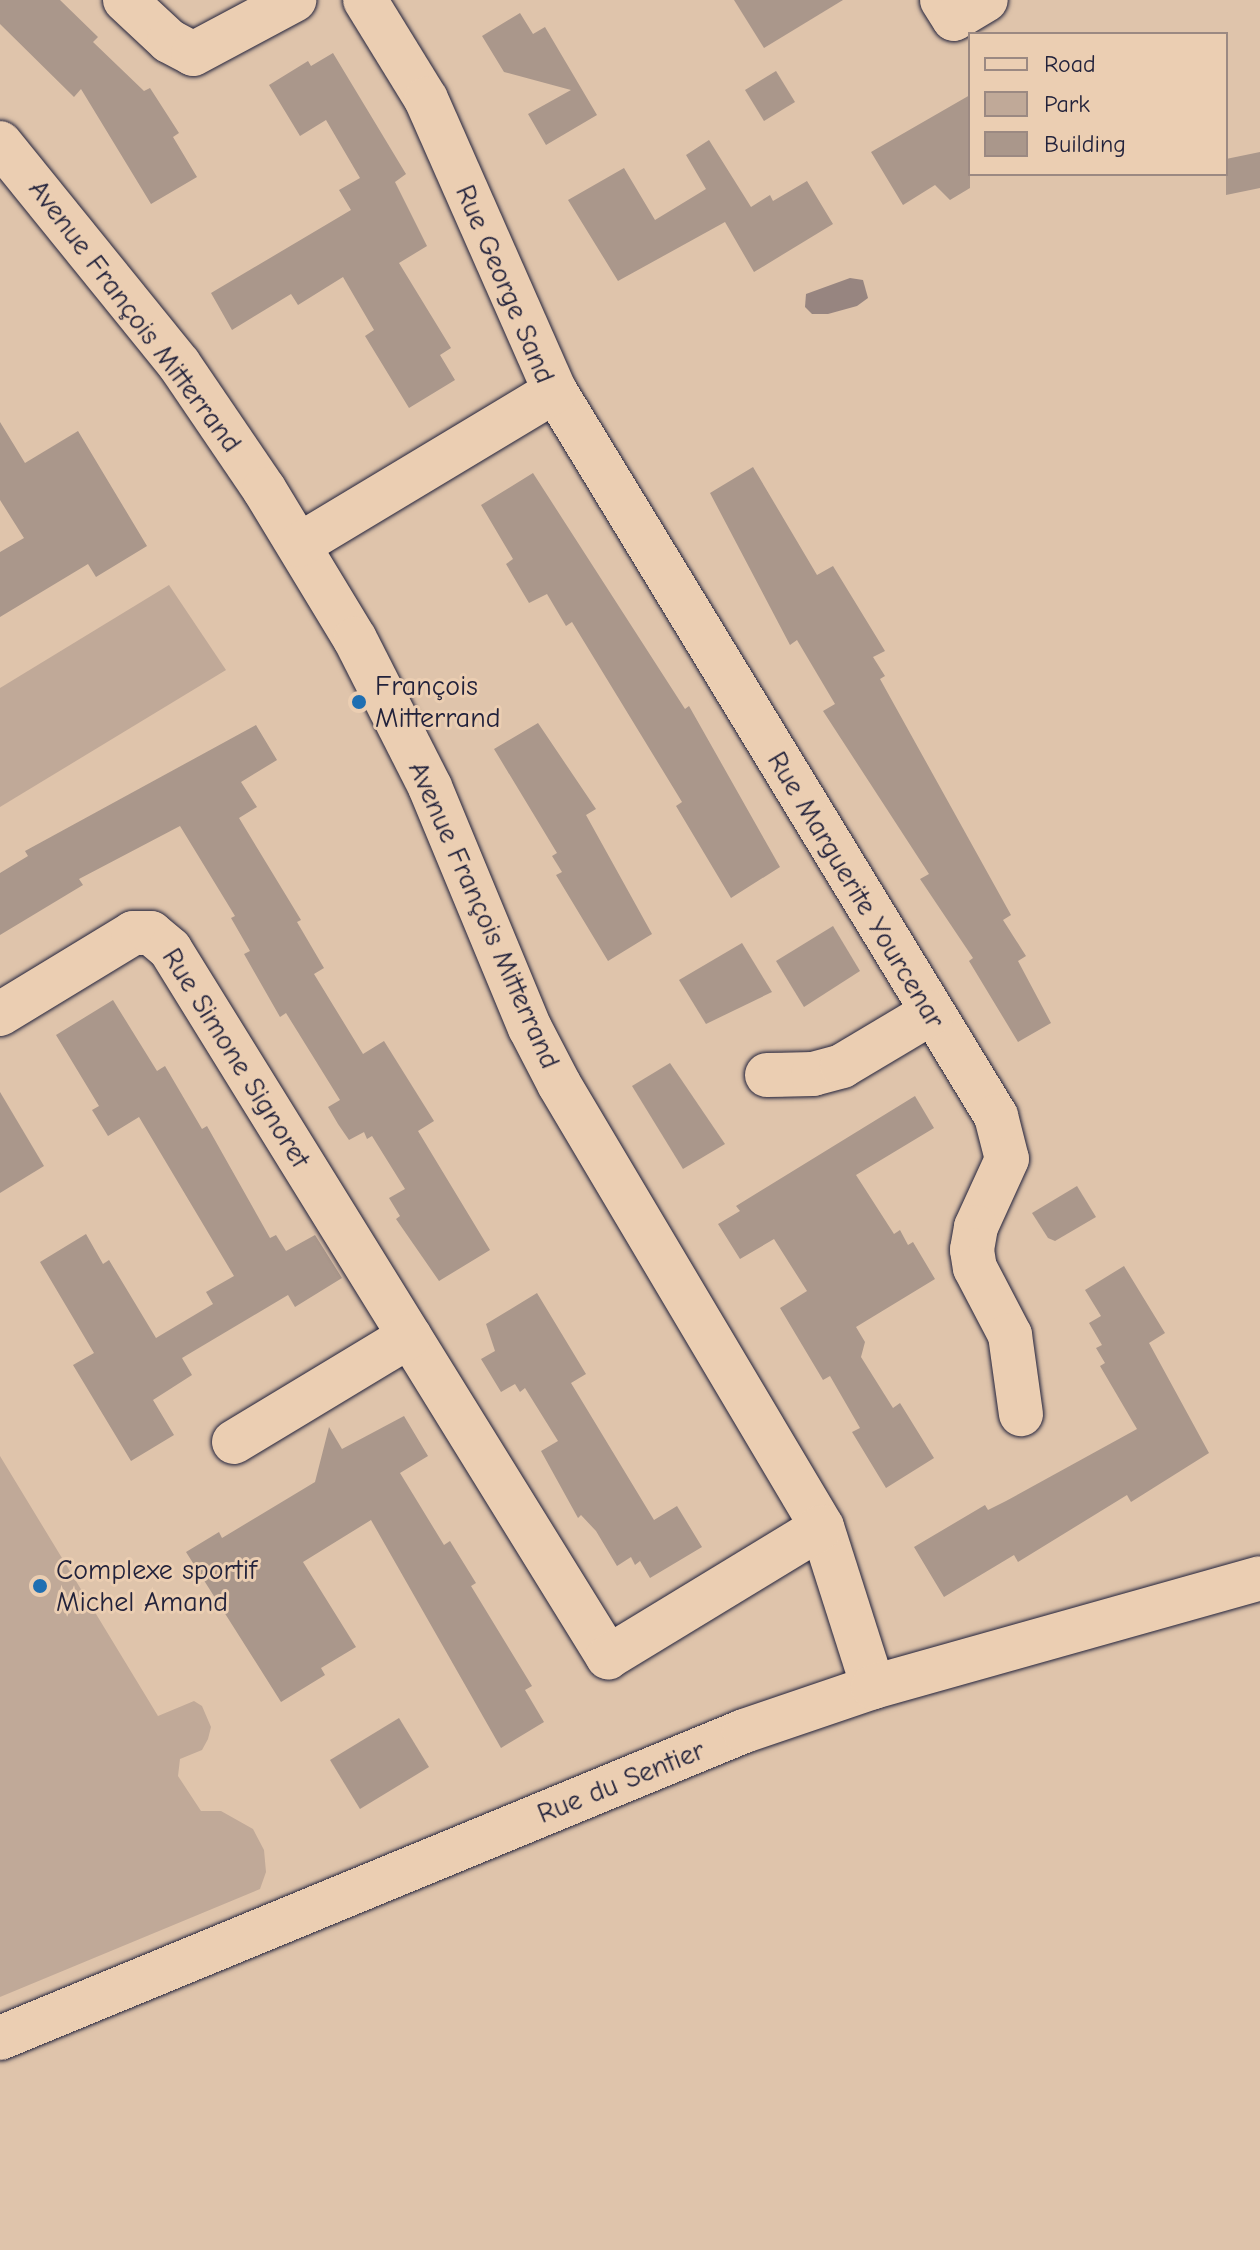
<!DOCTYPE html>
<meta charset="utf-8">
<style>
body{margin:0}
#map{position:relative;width:1260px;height:2250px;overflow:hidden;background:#dfc4ab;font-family:"Comic Neue",sans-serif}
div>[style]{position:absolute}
.green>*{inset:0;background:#c0a998}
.water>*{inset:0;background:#978580}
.building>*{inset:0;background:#aa978b}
.roads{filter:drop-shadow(0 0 2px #22223b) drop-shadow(0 0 2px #22223b)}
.minor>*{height:44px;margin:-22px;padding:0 22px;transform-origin:22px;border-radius:22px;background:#ebceb2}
.dots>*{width:22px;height:22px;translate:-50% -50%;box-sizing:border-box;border:4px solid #ebceb2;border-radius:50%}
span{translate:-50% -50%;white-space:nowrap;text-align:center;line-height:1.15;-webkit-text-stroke:6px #ebceb2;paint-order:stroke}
.street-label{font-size:28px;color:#22223b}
.poi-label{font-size:28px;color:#22223b}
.left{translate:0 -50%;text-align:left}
.legend{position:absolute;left:968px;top:32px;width:260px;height:144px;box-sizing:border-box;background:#ebceb2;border:2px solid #9b8982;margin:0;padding:10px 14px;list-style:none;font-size:24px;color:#22223b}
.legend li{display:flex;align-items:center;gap:16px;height:40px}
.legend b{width:40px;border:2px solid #9b8982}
</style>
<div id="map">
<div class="green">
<div style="clip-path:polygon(169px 585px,226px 670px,0 807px,0 688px)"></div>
<div style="clip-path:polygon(0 1456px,158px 1716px,194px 1701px,202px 1706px,211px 1727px,208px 1739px,202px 1750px,180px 1759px,178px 1776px,201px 1811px,221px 1811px,253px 1829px,264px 1850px,266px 1872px,260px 1889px,0 1997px)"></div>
</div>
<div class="water">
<div style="clip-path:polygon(850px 278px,863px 280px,868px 298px,857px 306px,828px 314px,812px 314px,805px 307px,806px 294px)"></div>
</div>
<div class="building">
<div style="clip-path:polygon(0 0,60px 0,98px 37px,93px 42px,144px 91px,150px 88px,179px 133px,173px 137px,197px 177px,151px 204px,81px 89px,74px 97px,0 24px)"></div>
<div style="clip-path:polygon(734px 0,843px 0,764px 48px)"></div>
<div style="clip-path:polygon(520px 13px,533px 34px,545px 27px,597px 115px,546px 145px,528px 114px,571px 90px,504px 72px,482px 36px)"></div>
<div style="clip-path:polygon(333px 53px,406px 174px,395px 182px,427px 246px,399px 263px,451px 348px,440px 355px,455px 380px,409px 408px,365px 336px,374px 330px,343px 277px,298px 305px,291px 294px,232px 330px,211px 293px,351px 210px,339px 190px,360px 178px,326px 120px,300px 136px,269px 85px,308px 61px,311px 66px)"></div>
<div style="clip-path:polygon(776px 71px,795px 102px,764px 121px,745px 90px)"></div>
<div style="clip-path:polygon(970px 95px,970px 188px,950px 200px,935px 185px,903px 205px,871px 152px)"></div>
<div style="clip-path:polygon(709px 140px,751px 207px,770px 195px,773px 201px,807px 181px,833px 224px,754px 272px,725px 222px,618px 281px,568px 200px,624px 168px,655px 220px,706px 189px,686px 155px)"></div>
<div style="clip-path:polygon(1260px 152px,1260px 188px,1226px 195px,1226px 159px)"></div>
<div style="clip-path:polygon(0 422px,25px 463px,78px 431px,147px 546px,96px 577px,88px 564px,0 617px,0 552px,24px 538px,0 500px)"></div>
<div style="clip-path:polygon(753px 467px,817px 575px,833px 566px,885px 651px,873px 657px,885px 676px,880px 679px,1011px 915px,1003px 920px,1026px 956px,1018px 961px,1051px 1023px,1018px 1042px,969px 961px,973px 958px,920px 879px,929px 874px,823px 711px,835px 704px,797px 640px,790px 645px,710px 493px)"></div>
<div style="clip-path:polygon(533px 473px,685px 709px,689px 706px,780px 867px,731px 898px,676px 806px,682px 802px,572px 622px,566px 626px,547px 594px,529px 603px,506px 564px,513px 559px,481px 505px)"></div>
<div style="clip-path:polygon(538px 723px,596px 809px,586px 815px,652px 934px,608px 961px,556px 875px,562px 872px,552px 856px,557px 853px,494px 749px)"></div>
<div style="clip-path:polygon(256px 725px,277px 760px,241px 782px,257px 807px,239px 818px,301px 920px,297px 922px,324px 968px,314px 974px,363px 1054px,384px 1041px,434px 1121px,418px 1131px,490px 1250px,439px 1281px,396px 1219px,400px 1216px,389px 1198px,405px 1189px,372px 1136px,367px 1139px,364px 1132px,349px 1140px,338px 1124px,328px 1107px,340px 1100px,286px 1013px,280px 1017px,244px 954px,250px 951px,231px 918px,235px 916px,180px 826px,79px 879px,83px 885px,0 935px,0 873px,28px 856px,25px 851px)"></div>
<div style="clip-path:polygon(833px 926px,860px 971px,804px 1007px,776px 961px)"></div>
<div style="clip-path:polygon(742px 943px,772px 992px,706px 1024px,679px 980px)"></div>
<div style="clip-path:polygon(113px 1000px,157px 1071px,165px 1066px,202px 1129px,207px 1126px,270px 1238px,276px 1235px,286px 1251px,315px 1235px,342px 1278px,295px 1307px,288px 1295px,182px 1358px,192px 1375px,153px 1400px,174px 1435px,131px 1461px,73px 1365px,94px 1353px,40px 1262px,86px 1234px,103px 1264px,109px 1260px,156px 1338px,213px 1304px,206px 1292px,234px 1276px,139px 1117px,108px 1136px,92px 1110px,99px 1106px,56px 1035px)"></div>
<div style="clip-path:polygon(670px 1063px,725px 1144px,683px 1169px,632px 1086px)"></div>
<div style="clip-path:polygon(0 1092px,44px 1166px,0 1193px)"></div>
<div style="clip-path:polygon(915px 1096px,934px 1128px,856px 1175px,894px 1234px,900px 1230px,908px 1245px,913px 1242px,935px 1279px,856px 1327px,865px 1342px,861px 1357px,893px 1408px,900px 1403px,934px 1458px,886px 1488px,852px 1432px,860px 1428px,830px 1376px,823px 1380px,780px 1308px,807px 1291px,774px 1239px,740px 1259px,718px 1224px,740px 1211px,736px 1206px)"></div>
<div style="clip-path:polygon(1077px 1186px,1096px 1217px,1055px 1241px,1048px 1238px,1032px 1213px)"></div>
<div style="clip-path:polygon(1124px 1266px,1165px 1333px,1149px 1343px,1209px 1453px,1131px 1502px,1127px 1495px,1018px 1562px,1014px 1555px,944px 1597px,914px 1547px,985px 1505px,988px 1510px,1006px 1501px,1137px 1429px,1100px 1366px,1105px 1363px,1096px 1348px,1102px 1345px,1089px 1323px,1101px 1316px,1085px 1290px)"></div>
<div style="clip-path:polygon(537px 1293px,586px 1374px,571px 1383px,654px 1520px,677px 1506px,702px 1547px,650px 1578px,640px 1561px,635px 1565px,631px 1557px,617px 1566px,596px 1531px,581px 1515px,578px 1518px,541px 1451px,558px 1441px,525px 1388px,520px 1392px,515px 1384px,501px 1392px,481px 1359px,495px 1351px,486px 1324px)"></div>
<div style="clip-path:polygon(404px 1416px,428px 1456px,400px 1473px,444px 1545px,450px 1541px,476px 1583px,471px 1586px,532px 1686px,525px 1690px,544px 1722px,501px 1748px,371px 1520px,303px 1562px,356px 1647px,321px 1668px,325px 1675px,281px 1702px,186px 1552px,219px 1532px,222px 1538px,315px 1482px,329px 1427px,342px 1449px)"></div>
<div style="clip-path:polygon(399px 1718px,429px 1767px,360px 1809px,330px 1760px)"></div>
</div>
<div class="roads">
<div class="minor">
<div style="left:125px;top:0;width:60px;rotate:43deg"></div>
<div style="left:169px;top:41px;width:27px;rotate:28deg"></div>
<div style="left:193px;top:54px;width:115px;rotate:-28.1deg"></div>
<div style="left:365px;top:0;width:116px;rotate:58.4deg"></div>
<div style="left:426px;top:99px;width:319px;rotate:66.2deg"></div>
<div style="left:555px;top:391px;width:849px;rotate:58.69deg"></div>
<div style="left:996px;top:1116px;width:44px;rotate:75.7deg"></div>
<div style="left:1007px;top:1159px;width:75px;rotate:114.5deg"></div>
<div style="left:976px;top:1227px;width:23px;rotate:100deg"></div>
<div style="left:972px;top:1250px;width:18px;rotate:81deg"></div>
<div style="left:975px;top:1268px;width:76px;rotate:62.4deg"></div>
<div style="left:1010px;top:1335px;width:80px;rotate:82.1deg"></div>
<div style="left:942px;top:0;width:22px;rotate:58deg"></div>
<div style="left:954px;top:19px;width:37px;rotate:-31deg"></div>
<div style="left:0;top:143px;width:284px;rotate:51deg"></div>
<div style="left:179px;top:364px;width:151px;rotate:55.8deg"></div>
<div style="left:264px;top:489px;width:175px;rotate:58.8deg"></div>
<div style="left:355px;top:639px;width:166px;rotate:63.1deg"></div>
<div style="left:430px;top:787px;width:261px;rotate:67.5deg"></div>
<div style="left:530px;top:1028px;width:63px;rotate:62.6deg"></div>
<div style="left:559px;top:1084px;width:515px;rotate:59.3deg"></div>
<div style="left:822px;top:1527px;width:168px;rotate:72.3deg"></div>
<div style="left:299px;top:545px;width:299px;rotate:-31deg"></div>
<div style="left:0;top:1014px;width:156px;rotate:-31.3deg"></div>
<div style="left:133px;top:933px;width:18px"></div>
<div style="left:151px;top:933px;width:25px;rotate:40deg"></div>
<div style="left:170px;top:949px;width:833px;rotate:58.26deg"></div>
<div style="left:608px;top:1657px;width:250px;rotate:-31.3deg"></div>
<div style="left:767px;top:1075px;width:46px;rotate:-1.2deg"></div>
<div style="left:813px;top:1074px;width:30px;rotate:-15deg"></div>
<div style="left:842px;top:1066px;width:104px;rotate:-30.8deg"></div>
<div style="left:234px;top:1442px;width:205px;rotate:-31.1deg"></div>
<div style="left:0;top:2038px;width:805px;rotate:-22.42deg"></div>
<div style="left:744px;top:1731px;width:136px;rotate:-18.8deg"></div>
<div style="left:873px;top:1687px;width:402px;rotate:-15.7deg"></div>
</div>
</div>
<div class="dots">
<div style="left:359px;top:702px;background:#1f6fb2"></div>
<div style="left:40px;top:1586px;background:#1f6fb2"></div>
</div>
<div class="street-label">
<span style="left:505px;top:284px;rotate:67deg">Rue George Sand</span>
<span style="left:135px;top:316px;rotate:53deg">Avenue François Mitterrand</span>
<span style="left:856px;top:890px;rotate:59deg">Rue Marguerite Yourcenar</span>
<span style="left:484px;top:915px;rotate:66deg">Avenue François Mitterrand</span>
<span style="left:236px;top:1058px;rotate:58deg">Rue Simone Signoret</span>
<span style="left:621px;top:1782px;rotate:-22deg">Rue du Sentier</span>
</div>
<div class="poi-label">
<span class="left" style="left:375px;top:702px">François<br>Mitterrand</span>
<span class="left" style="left:56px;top:1586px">Complexe sportif<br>Michel Amand</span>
</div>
<ul class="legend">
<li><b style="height:10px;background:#ebceb2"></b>Road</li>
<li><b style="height:22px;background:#c0a998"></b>Park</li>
<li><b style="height:22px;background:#aa978b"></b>Building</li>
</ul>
</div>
